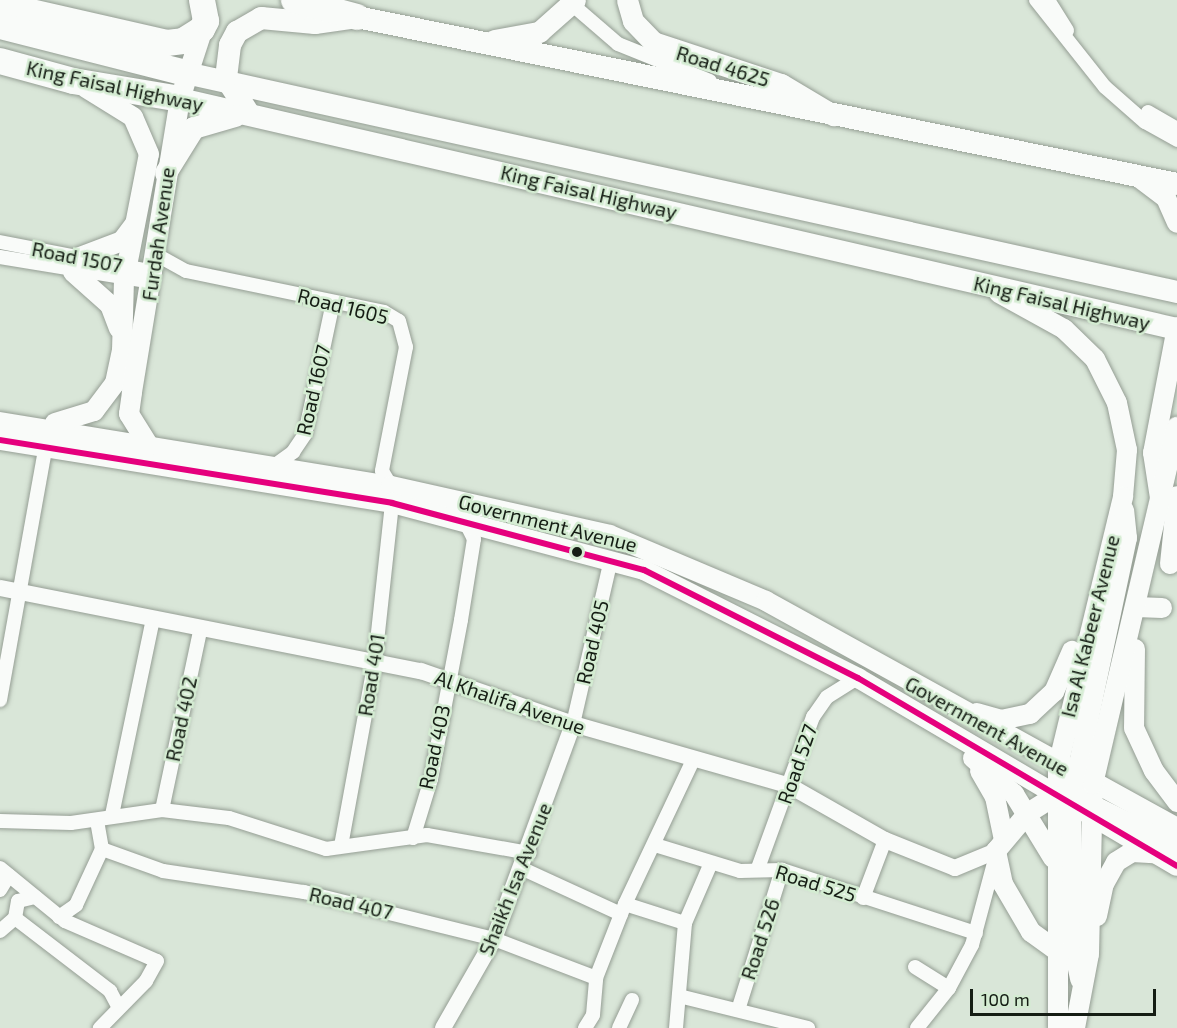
<!DOCTYPE html>
<style>
body{margin:0}
#map{position:relative;width:1177px;height:1028px;overflow:hidden;background:#d9e6d8;font-family:"Exo 2",sans-serif}
div>[style]{position:absolute}
.roads{filter:drop-shadow(0 0 2px #959e94) drop-shadow(0 0 2px #959e94)}
.minor>*{height:14px;margin:-7px;padding:0 7px;transform-origin:7px;border-radius:7px;background:#f9fbf9}
.tertiary>*{height:16px;margin:-8px;padding:0 8px;transform-origin:8px;border-radius:8px;background:#f9fbf9}
.secondary>*{height:20px;margin:-10px;padding:0 10px;transform-origin:10px;border-radius:10px;background:#f9fbf9}
.primary>*{height:21px;margin:-10.5px;padding:0 10.5px;transform-origin:10.5px;border-radius:10.5px;background:#f9fbf9}
.trunk>*{height:22px;margin:-11px;padding:0 11px;transform-origin:11px;border-radius:11px;background:#f9fbf9}
.motorway>*{height:26px;margin:-13px;padding:0 13px;transform-origin:13px;border-radius:13px;background:#f9fbf9}
.bus-1>*{height:6px;margin:-3px;padding:0 3px;transform-origin:3px;border-radius:3px;background:#e5007d}
.dots>*{width:16px;height:16px;translate:-50% -50%;box-sizing:border-box;border:3px solid #d4ecd2;border-radius:50%}
span{translate:-50% -50%;white-space:nowrap;text-align:center;line-height:1.15;-webkit-text-stroke:5px #d4ecd2;paint-order:stroke}
.street-label{font-size:20px;color:#151d14}
.scale{position:absolute;left:970px;top:989px;width:186px;height:27px;box-sizing:border-box;border:3px solid #151d14;border-top:0;padding-left:8px;font-size:18px;line-height:21px;white-space:nowrap;color:#151d14;-webkit-text-stroke:4px #d4ecd2;paint-order:stroke}
</style>
<div id="map">
<div class="roads">
<div class="minor">
<div style="left:567px;top:0;width:67px;rotate:40.8deg"></div>
<div style="left:618px;top:44px;width:99px;rotate:21.9deg"></div>
<div style="left:1036px;top:0;width:111px;rotate:51.6deg"></div>
<div style="left:1105px;top:87px;width:53px;rotate:41.2deg"></div>
<div style="left:1145px;top:122px;width:37px;rotate:29deg"></div>
<div style="left:1048px;top:0;width:36px;rotate:58deg"></div>
<div style="left:1148px;top:112px;width:34px;rotate:30deg"></div>
<div style="left:0;top:242px;width:158px;rotate:11deg"></div>
<div style="left:157px;top:255px;width:33px;rotate:29deg"></div>
<div style="left:186px;top:271px;width:202px;rotate:11.7deg"></div>
<div style="left:384px;top:312px;width:17px;rotate:31deg"></div>
<div style="left:399px;top:321px;width:27px;rotate:75deg"></div>
<div style="left:406px;top:347px;width:126px;rotate:101deg"></div>
<div style="left:382px;top:471px;width:17px;rotate:59deg"></div>
<div style="left:0;top:257px;width:155px;rotate:9.3deg"></div>
<div style="left:274px;top:466px;width:24px;rotate:-36deg"></div>
<div style="left:293px;top:452px;width:22px;rotate:-56deg"></div>
<div style="left:305px;top:434px;width:135px;rotate:-78deg"></div>
<div style="left:0;top:700px;width:260px;rotate:-79.8deg"></div>
<div style="left:573px;top:724px;width:168px;rotate:-77deg"></div>
<div style="left:162px;top:810px;width:187px;rotate:-78deg"></div>
<div style="left:112px;top:815px;width:200px;rotate:-78.2deg"></div>
<div style="left:0;top:821px;width:71px;rotate:1.6deg"></div>
<div style="left:71px;top:823px;width:92px;rotate:-8.1deg"></div>
<div style="left:162px;top:810px;width:67px;rotate:6.8deg"></div>
<div style="left:229px;top:818px;width:102px;rotate:17.7deg"></div>
<div style="left:326px;top:849px;width:102px;rotate:-7.9deg"></div>
<div style="left:427px;top:835px;width:104px;rotate:10deg"></div>
<div style="left:413px;top:838px;width:62px;rotate:-73deg"></div>
<div style="left:431px;top:779px;width:162px;rotate:-79.3deg"></div>
<div style="left:461px;top:620px;width:82px;rotate:-80.9deg"></div>
<div style="left:474px;top:539px;width:20px;rotate:-117deg"></div>
<div style="left:655px;top:845px;width:89px;rotate:17deg"></div>
<div style="left:740px;top:871px;width:42px;rotate:-1.4deg"></div>
<div style="left:782px;top:870px;width:204px;rotate:18deg"></div>
<div style="left:341px;top:846px;width:189px;rotate:-79.6deg"></div>
<div style="left:375px;top:660px;width:158px;rotate:-83.8deg"></div>
<div style="left:102px;top:849px;width:65px;rotate:19.8deg"></div>
<div style="left:163px;top:871px;width:143px;rotate:8.5deg"></div>
<div style="left:304px;top:892px;width:196px;rotate:13.9deg"></div>
<div style="left:494px;top:939px;width:109px;rotate:20.9deg"></div>
<div style="left:0;top:868px;width:84px;rotate:39.2deg"></div>
<div style="left:65px;top:921px;width:100px;rotate:23.5deg"></div>
<div style="left:157px;top:961px;width:23px;rotate:119deg"></div>
<div style="left:146px;top:981px;width:66px;rotate:134.4deg"></div>
<div style="left:758px;top:868px;width:161px;rotate:-70deg"></div>
<div style="left:813px;top:717px;width:24px;rotate:-55deg"></div>
<div style="left:827px;top:697px;width:36px;rotate:-32deg"></div>
<div style="left:523px;top:869px;width:108px;rotate:24.7deg"></div>
<div style="left:0;top:890px;width:17px;rotate:-59deg"></div>
<div style="left:35px;top:897px;width:17px;rotate:167deg"></div>
<div style="left:18px;top:901px;width:17px;rotate:100deg"></div>
<div style="left:15px;top:918px;width:120px;rotate:37.5deg"></div>
<div style="left:110px;top:991px;width:19px;rotate:62deg"></div>
<div style="left:863px;top:898px;width:62px;rotate:-69.2deg"></div>
<div style="left:625px;top:904px;width:63px;rotate:17.6deg"></div>
<div style="left:59px;top:917px;width:21px;rotate:-35deg"></div>
<div style="left:76px;top:905px;width:62px;rotate:-65.1deg"></div>
<div style="left:102px;top:849px;width:29px;rotate:-100deg"></div>
<div style="left:0;top:931px;width:20px;rotate:-41deg"></div>
<div style="left:915px;top:967px;width:40px;rotate:32deg"></div>
<div style="left:679px;top:996px;width:133px;rotate:13.9deg"></div>
<div style="left:739px;top:1007px;width:144px;rotate:-72.6deg"></div>
<div style="left:585px;top:1028px;width:15px;rotate:-58deg"></div>
<div style="left:593px;top:1015px;width:37px;rotate:-85deg"></div>
<div style="left:596px;top:978px;width:79px;rotate:-68.6deg"></div>
<div style="left:625px;top:904px;width:159px;rotate:-64.7deg"></div>
<div style="left:619px;top:1028px;width:31px;rotate:-65deg"></div>
<div style="left:676px;top:1028px;width:105px;rotate:-85.1deg"></div>
<div style="left:685px;top:923px;width:65px;rotate:-66.6deg"></div>
<div style="left:917px;top:1028px;width:51px;rotate:-51.3deg"></div>
<div style="left:949px;top:988px;width:49px;rotate:-61.9deg"></div>
<div style="left:972px;top:945px;width:89px;rotate:-75deg"></div>
</div>
<div class="tertiary">
<div style="left:0;top:588px;width:429px;rotate:11.2deg"></div>
<div style="left:421px;top:671px;width:161px;rotate:19.2deg"></div>
<div style="left:573px;top:724px;width:226px;rotate:15.9deg"></div>
<div style="left:790px;top:786px;width:109px;rotate:29.6deg"></div>
<div style="left:885px;top:840px;width:75px;rotate:21.8deg"></div>
<div style="left:955px;top:868px;width:44px;rotate:-22.5deg"></div>
<div style="left:443px;top:1028px;width:103px;rotate:-60.2deg"></div>
<div style="left:494px;top:939px;width:229px;rotate:-69.8deg"></div>
</div>
<div class="secondary">
<div style="left:1137px;top:176px;width:36px;rotate:37deg"></div>
<div style="left:1166px;top:198px;width:27px;rotate:66deg"></div>
<div style="left:77px;top:258px;width:48px;rotate:-20.7deg"></div>
<div style="left:122px;top:241px;width:21px;rotate:-53deg"></div>
<div style="left:73px;top:272px;width:50px;rotate:41.7deg"></div>
<div style="left:110px;top:305px;width:25px;rotate:69deg"></div>
<div style="left:999px;top:293px;width:74px;rotate:29deg"></div>
<div style="left:1064px;top:329px;width:43px;rotate:44.1deg"></div>
<div style="left:1095px;top:359px;width:49px;rotate:63.4deg"></div>
<div style="left:1117px;top:403px;width:48px;rotate:78deg"></div>
<div style="left:1127px;top:450px;width:47px;rotate:94.9deg"></div>
<div style="left:1123px;top:497px;width:277px;rotate:103.6deg"></div>
<div style="left:1058px;top:766px;width:262px;rotate:90deg"></div>
<div style="left:0;top:422px;width:396px;rotate:9.3deg"></div>
<div style="left:391px;top:486px;width:224px;rotate:12.6deg"></div>
<div style="left:610px;top:535px;width:169px;rotate:22.9deg"></div>
<div style="left:766px;top:601px;width:470px;rotate:28.9deg"></div>
<div style="left:55px;top:423px;width:41px;rotate:-17.1deg"></div>
<div style="left:94px;top:411px;width:35px;rotate:-53deg"></div>
<div style="left:115px;top:383px;width:33px;rotate:-78deg"></div>
<div style="left:122px;top:351px;width:70px;rotate:-88.4deg"></div>
<div style="left:124px;top:281px;width:129px;rotate:-78.9deg"></div>
<div style="left:149px;top:154px;width:40px;rotate:-113.4deg"></div>
<div style="left:133px;top:117px;width:55px;rotate:-148.3deg"></div>
<div style="left:0;top:440px;width:397px;rotate:9.1deg"></div>
<div style="left:392px;top:503px;width:261px;rotate:14.9deg"></div>
<div style="left:644px;top:570px;width:240px;rotate:26.8deg"></div>
<div style="left:858px;top:678px;width:370px;rotate:30.5deg"></div>
<div style="left:149px;top:446px;width:38px;rotate:-122deg"></div>
<div style="left:129px;top:414px;width:22px;rotate:-82deg"></div>
<div style="left:132px;top:392px;width:297px;rotate:-80.7deg"></div>
<div style="left:180px;top:99px;width:78px;rotate:-72deg"></div>
<div style="left:1160px;top:498px;width:46px;rotate:-98.8deg"></div>
<div style="left:1153px;top:453px;width:128px;rotate:-79.2deg"></div>
<div style="left:1170px;top:564px;width:68px;rotate:-84.1deg"></div>
<div style="left:1136px;top:607px;width:26px;rotate:2deg"></div>
<div style="left:1135px;top:649px;width:79px;rotate:90.7deg"></div>
<div style="left:1134px;top:728px;width:47px;rotate:65.1deg"></div>
<div style="left:1154px;top:771px;width:39px;rotate:53deg"></div>
<div style="left:977px;top:713px;width:25px;rotate:16deg"></div>
<div style="left:1001px;top:720px;width:30px;rotate:-12deg"></div>
<div style="left:1030px;top:714px;width:33px;rotate:-43deg"></div>
<div style="left:1054px;top:692px;width:45px;rotate:-66.3deg"></div>
<div style="left:973px;top:758px;width:55px;rotate:41.3deg"></div>
<div style="left:1014px;top:794px;width:75px;rotate:58.6deg"></div>
<div style="left:980px;top:771px;width:30px;rotate:60deg"></div>
<div style="left:995px;top:797px;width:44px;rotate:78.2deg"></div>
<div style="left:1074px;top:787px;width:255px;rotate:-78deg"></div>
<div style="left:1127px;top:538px;width:28px;rotate:-96deg"></div>
<div style="left:1071px;top:799px;width:151px;rotate:88.9deg"></div>
<div style="left:1074px;top:950px;width:30px;rotate:78deg"></div>
<div style="left:1097px;top:916px;width:33px;rotate:-78deg"></div>
<div style="left:1104px;top:884px;width:25px;rotate:-61deg"></div>
<div style="left:1116px;top:862px;width:19px;rotate:-32deg"></div>
<div style="left:1132px;top:852px;width:22px;rotate:3deg"></div>
<div style="left:1060px;top:953px;width:36px;rotate:-144deg"></div>
<div style="left:1031px;top:932px;width:56px;rotate:-120.3deg"></div>
<div style="left:1003px;top:884px;width:34px;rotate:-102deg"></div>
<div style="left:996px;top:851px;width:50px;rotate:-49.9deg"></div>
<div style="left:1028px;top:813px;width:32px;rotate:-32deg"></div>
<div style="left:1055px;top:796px;width:21px;rotate:3deg"></div>
<div style="left:1076px;top:797px;width:113px;rotate:26.3deg"></div>
<div style="left:1075px;top:1028px;width:75px;rotate:-79.3deg"></div>
<div style="left:1089px;top:954px;width:170px;rotate:-88.7deg"></div>
<div style="left:1093px;top:784px;width:367px;rotate:-76.8deg"></div>
</div>
<div class="primary">
<div style="left:627px;top:0;width:22px;rotate:74deg"></div>
<div style="left:633px;top:21px;width:29px;rotate:46deg"></div>
<div style="left:653px;top:42px;width:135px;rotate:18.2deg"></div>
<div style="left:781px;top:84px;width:61px;rotate:30.8deg"></div>
<div style="left:494px;top:40px;width:46px;rotate:-10.1deg"></div>
<div style="left:539px;top:32px;width:48px;rotate:-41.6deg"></div>
</div>
<div class="trunk">
<div style="left:186px;top:73px;width:1015px;rotate:12.46deg"></div>
<div style="left:180px;top:99px;width:1023px;rotate:12.99deg"></div>
<div style="left:249px;top:114px;width:43px;rotate:-122.6deg"></div>
<div style="left:226px;top:78px;width:33px;rotate:-83deg"></div>
<div style="left:230px;top:45px;width:15px;rotate:-62deg"></div>
<div style="left:237px;top:32px;width:28px;rotate:-30deg"></div>
<div style="left:261px;top:18px;width:54px;rotate:5.3deg"></div>
<div style="left:315px;top:23px;width:42px;rotate:-8.1deg"></div>
<div style="left:357px;top:17px;width:837px;rotate:11.51deg"></div>
<div style="left:166px;top:173px;width:53px;rotate:-58.1deg"></div>
<div style="left:194px;top:128px;width:43px;rotate:-16.3deg"></div>
</div>
<div class="motorway">
<div style="left:294px;top:0;width:65px;rotate:15.1deg"></div>
<div style="left:0;top:5px;width:171px;rotate:12.8deg"></div>
<div style="left:167px;top:43px;width:16px;rotate:-7deg"></div>
<div style="left:183px;top:41px;width:22px;rotate:-32deg"></div>
<div style="left:202px;top:29px;width:9px;rotate:-63deg"></div>
<div style="left:206px;top:21px;width:21px;rotate:-101deg"></div>
<div style="left:0;top:26px;width:192px;rotate:14.2deg"></div>
<div style="left:0;top:61px;width:76px;rotate:15.3deg"></div>
<div style="left:73px;top:81px;width:109px;rotate:9.5deg"></div>
</div>
</div>
<div class="bus-1">
<div style="left:0;top:440px;width:397px;rotate:9.1deg"></div>
<div style="left:392px;top:503px;width:261px;rotate:14.9deg"></div>
<div style="left:644px;top:570px;width:240px;rotate:26.8deg"></div>
<div style="left:858px;top:678px;width:370px;rotate:30.5deg"></div>
</div>
<div class="dots">
<div style="left:577px;top:552px;background:#151d14"></div>
</div>
<div class="street-label">
<span style="left:723px;top:66px;rotate:17deg">Road 4625</span>
<span style="left:115px;top:86px;rotate:12deg">King Faisal Highway</span>
<span style="left:589px;top:192px;rotate:13deg">King Faisal Highway</span>
<span style="left:158px;top:234px;rotate:-82deg">Furdah Avenue</span>
<span style="left:77px;top:257px;rotate:11deg">Road 1507</span>
<span style="left:1062px;top:303px;rotate:13deg">King Faisal Highway</span>
<span style="left:343px;top:306px;rotate:14deg">Road 1605</span>
<span style="left:313px;top:390px;rotate:-77deg">Road 1607</span>
<span style="left:548px;top:523px;rotate:14deg">Government Avenue</span>
<span style="left:1090px;top:626px;rotate:-76deg">Isa Al Kabeer Avenue</span>
<span style="left:592px;top:642px;rotate:-77deg">Road 405</span>
<span style="left:371px;top:675px;rotate:-81deg">Road 401</span>
<span style="left:510px;top:702px;rotate:19deg">Al Khalifa Avenue</span>
<span style="left:181px;top:719px;rotate:-78deg">Road 402</span>
<span style="left:987px;top:726px;rotate:29deg">Government Avenue</span>
<span style="left:434px;top:747px;rotate:-78deg">Road 403</span>
<span style="left:797px;top:764px;rotate:-71deg">Road 527</span>
<span style="left:515px;top:879px;rotate:-68deg">Shaikh Isa Avenue</span>
<span style="left:816px;top:883px;rotate:17deg">Road 525</span>
<span style="left:351px;top:903px;rotate:13deg">Road 407</span>
<span style="left:760px;top:939px;rotate:-72deg">Road 526</span>
</div>
<div class="scale">100 m</div>
</div>
